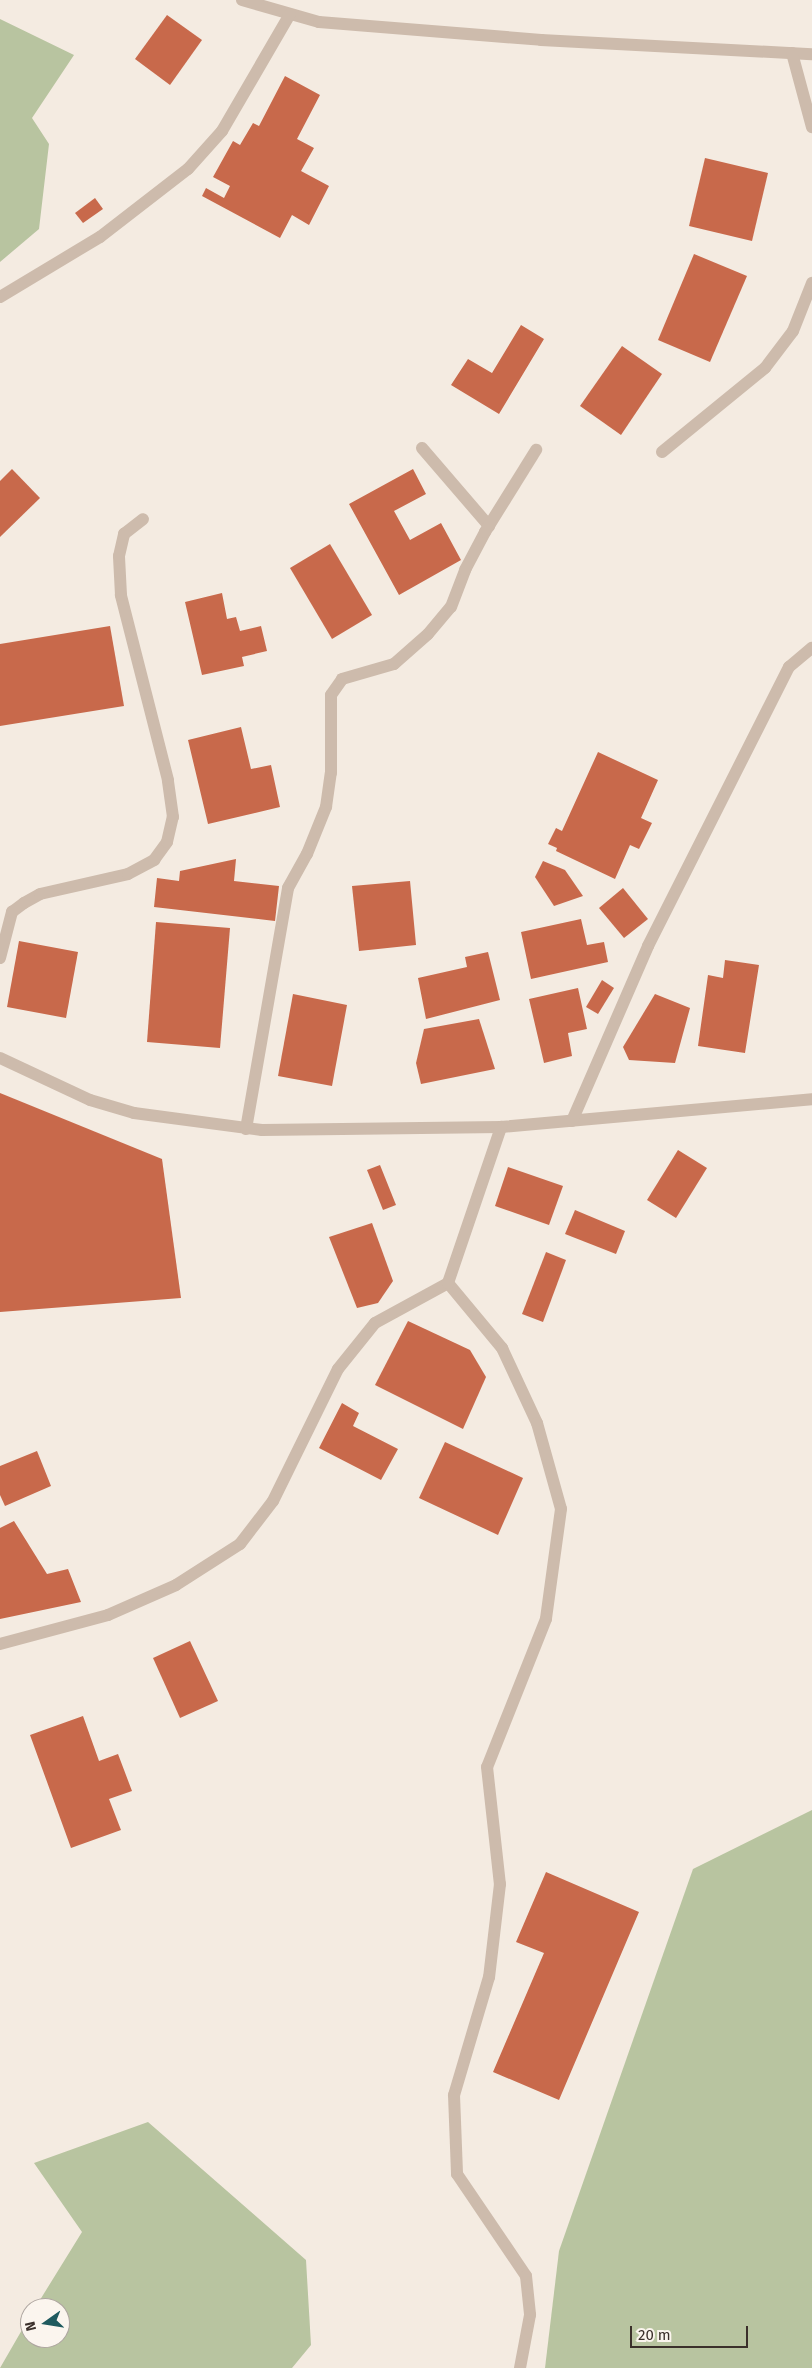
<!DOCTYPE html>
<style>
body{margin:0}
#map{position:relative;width:812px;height:2368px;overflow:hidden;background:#f4ebe1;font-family:"Fira Sans",sans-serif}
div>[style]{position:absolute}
.green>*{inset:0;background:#b8c4a0}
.building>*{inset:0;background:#c8694b}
.minor>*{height:12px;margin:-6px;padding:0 6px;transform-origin:6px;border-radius:6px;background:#cdbbac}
span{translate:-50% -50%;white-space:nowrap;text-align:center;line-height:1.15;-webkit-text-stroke:5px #fbf5ee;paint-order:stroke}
.north{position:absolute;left:20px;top:2298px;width:50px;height:50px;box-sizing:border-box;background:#fbf5ee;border:1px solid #aea6a0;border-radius:50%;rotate:257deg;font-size:14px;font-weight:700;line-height:20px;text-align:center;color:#3b302b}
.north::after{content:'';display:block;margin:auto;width:18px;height:22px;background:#1f5a5e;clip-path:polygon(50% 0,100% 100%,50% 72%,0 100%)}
.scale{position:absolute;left:630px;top:2326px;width:118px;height:22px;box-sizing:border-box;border:2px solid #3b302b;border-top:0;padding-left:6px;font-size:15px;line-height:18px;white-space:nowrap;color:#3b302b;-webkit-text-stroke:4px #fbf5ee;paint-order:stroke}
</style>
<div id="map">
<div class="green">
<div style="clip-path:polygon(0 19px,74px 55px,32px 118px,49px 144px,39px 229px,0 262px)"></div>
<div style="clip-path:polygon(812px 1810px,812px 2368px,545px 2368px,559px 2251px,693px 1869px)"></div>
<div style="clip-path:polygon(148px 2122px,306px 2260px,311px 2345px,292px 2368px,0 2368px,30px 2316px,30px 2338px,60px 2338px,60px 2308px,35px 2308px,82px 2232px,34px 2163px)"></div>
</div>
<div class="building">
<div style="clip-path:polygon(167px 15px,202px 40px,170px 85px,135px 59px)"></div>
<div style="clip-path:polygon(285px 76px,320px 95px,297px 139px,314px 148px,301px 171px,329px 186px,309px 225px,292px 215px,280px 238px,202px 196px,206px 188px,224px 198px,230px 186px,213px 177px,233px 141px,240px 145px,253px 123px,259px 126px)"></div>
<div style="clip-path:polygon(705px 158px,768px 173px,752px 241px,689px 226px)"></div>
<div style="clip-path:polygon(95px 198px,103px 209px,83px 223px,75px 213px)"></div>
<div style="clip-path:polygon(694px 254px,747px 276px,710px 362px,658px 340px)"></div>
<div style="clip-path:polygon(521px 325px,544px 339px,499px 414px,451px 385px,468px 359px,492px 373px)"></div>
<div style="clip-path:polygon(622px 346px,662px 374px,621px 435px,580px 406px)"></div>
<div style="clip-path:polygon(12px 469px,40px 498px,0 537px,0 481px)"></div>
<div style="clip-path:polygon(413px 469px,426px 494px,394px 511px,410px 540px,441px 523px,461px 560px,399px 595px,349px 504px)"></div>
<div style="clip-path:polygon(330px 544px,372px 615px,332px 639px,290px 568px)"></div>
<div style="clip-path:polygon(222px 593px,227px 619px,236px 617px,240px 631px,261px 626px,267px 651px,242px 657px,244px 666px,202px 675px,185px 602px)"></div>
<div style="clip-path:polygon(110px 626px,124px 706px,0 726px,0 644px)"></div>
<div style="clip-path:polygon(241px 727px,251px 769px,271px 765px,280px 807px,208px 824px,188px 740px)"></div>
<div style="clip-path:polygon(598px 752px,658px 780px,641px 818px,652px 823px,639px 849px,630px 845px,615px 879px,556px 851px,557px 848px,548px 844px,556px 828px,562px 831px)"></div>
<div style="clip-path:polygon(236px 859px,234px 881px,279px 886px,275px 921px,154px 907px,157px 878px,179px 881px,180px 871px)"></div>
<div style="clip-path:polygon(543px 861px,565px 870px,583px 896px,554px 906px,535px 877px)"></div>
<div style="clip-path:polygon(410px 881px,416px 945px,359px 951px,352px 886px)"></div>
<div style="clip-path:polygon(623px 888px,648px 919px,624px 938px,599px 908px)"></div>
<div style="clip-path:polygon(581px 919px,587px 945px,604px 942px,608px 962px,531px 979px,521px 932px)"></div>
<div style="clip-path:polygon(156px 922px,230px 928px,220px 1048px,147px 1042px)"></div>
<div style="clip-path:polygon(19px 941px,78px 952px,66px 1018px,7px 1007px)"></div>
<div style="clip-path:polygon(488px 952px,500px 1000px,426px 1019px,418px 978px,467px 967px,465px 957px)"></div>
<div style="clip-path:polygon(725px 960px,759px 965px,745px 1053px,698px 1046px,708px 975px,723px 978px)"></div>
<div style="clip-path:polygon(602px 980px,614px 988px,598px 1014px,586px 1007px)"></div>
<div style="clip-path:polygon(578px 988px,587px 1029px,568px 1033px,572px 1056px,544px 1063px,529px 999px)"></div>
<div style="clip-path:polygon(293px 994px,347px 1005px,332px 1086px,278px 1076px)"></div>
<div style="clip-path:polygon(655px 994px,690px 1008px,675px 1063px,629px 1060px,623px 1047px)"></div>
<div style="clip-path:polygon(479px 1019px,495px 1069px,421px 1084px,416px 1063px,424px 1029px)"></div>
<div style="clip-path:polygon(0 1093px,162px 1159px,181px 1298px,0 1312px)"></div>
<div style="clip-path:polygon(678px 1150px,707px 1168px,676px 1218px,647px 1200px)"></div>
<div style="clip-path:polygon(380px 1165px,396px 1205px,383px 1210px,367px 1170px)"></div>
<div style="clip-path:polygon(508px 1167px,563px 1186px,549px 1225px,495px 1206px)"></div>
<div style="clip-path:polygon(575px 1210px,625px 1231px,616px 1254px,565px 1234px)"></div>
<div style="clip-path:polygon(372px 1223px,393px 1281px,378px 1303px,357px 1308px,329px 1237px)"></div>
<div style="clip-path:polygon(546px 1252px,566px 1260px,543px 1322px,522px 1314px)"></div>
<div style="clip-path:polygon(408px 1321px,470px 1350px,486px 1377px,463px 1429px,375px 1385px)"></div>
<div style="clip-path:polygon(342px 1403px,359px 1413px,353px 1426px,398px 1449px,381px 1480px,319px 1448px)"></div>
<div style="clip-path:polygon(445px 1442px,523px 1478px,498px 1535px,419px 1498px)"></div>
<div style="clip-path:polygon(37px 1451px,51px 1486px,5px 1506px,0 1495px,0 1466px)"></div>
<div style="clip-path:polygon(14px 1521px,47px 1574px,68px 1569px,81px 1602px,0 1619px,0 1528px)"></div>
<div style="clip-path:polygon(190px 1641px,218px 1701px,180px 1718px,153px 1658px)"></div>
<div style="clip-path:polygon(83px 1716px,99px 1761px,118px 1754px,132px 1791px,109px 1799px,121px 1830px,71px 1848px,30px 1735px)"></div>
<div style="clip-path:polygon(546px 1872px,639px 1912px,559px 2100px,493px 2072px,544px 1953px,516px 1942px)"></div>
</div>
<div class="minor">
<div style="left:242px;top:0;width:80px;rotate:15.9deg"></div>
<div style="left:319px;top:22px;width:223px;rotate:4.6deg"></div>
<div style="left:541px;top:40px;width:271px;rotate:3deg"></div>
<div style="left:792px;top:53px;width:77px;rotate:74.9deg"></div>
<div style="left:0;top:297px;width:117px;rotate:-31deg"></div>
<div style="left:100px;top:237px;width:111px;rotate:-37.7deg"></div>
<div style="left:188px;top:169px;width:51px;rotate:-48.2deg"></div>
<div style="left:222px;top:131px;width:135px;rotate:-59.8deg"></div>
<div style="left:422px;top:448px;width:103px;rotate:49.3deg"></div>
<div style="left:662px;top:452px;width:133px;rotate:-39.2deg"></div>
<div style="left:765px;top:368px;width:46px;rotate:-52.9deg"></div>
<div style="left:793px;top:331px;width:52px;rotate:-68.4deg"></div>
<div style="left:0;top:958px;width:48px;rotate:-75.4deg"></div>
<div style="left:12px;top:912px;width:15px;rotate:-37deg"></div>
<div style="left:24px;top:903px;width:18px;rotate:-29deg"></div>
<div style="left:40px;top:894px;width:90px;rotate:-12.8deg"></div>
<div style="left:128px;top:874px;width:30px;rotate:-28deg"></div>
<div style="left:154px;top:860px;width:22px;rotate:-54deg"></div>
<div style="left:167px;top:842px;width:26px;rotate:-77deg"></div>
<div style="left:173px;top:817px;width:37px;rotate:-98deg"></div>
<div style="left:168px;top:780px;width:191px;rotate:-104.3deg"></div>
<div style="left:121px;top:595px;width:39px;rotate:-93deg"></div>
<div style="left:119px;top:556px;width:23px;rotate:-77deg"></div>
<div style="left:124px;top:534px;width:24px;rotate:-38deg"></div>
<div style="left:0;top:1058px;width:99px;rotate:25deg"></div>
<div style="left:90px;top:1100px;width:46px;rotate:16.5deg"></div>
<div style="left:134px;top:1113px;width:129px;rotate:7.6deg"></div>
<div style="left:262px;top:1130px;width:239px;rotate:-0.7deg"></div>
<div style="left:501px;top:1127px;width:312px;rotate:-5.1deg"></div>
<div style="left:572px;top:1121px;width:191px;rotate:-66.5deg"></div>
<div style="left:648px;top:946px;width:313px;rotate:-63.2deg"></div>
<div style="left:789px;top:667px;width:30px;rotate:-40deg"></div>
<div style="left:246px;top:1129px;width:245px;rotate:-80.1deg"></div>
<div style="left:288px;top:888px;width:39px;rotate:-61deg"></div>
<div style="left:307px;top:854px;width:51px;rotate:-68deg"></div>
<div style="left:326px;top:807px;width:34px;rotate:-82deg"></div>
<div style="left:331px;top:773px;width:78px;rotate:-90deg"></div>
<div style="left:331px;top:695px;width:19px;rotate:-55deg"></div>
<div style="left:342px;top:679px;width:54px;rotate:-16.1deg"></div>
<div style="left:394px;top:664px;width:45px;rotate:-41.4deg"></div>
<div style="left:428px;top:634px;width:35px;rotate:-50deg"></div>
<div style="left:451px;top:607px;width:40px;rotate:-69deg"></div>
<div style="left:465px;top:570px;width:43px;rotate:-62.2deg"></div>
<div style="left:485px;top:532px;width:97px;rotate:-58.1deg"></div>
<div style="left:448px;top:1283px;width:85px;rotate:50.3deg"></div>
<div style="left:502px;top:1348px;width:83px;rotate:65deg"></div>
<div style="left:537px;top:1423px;width:89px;rotate:74.4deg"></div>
<div style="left:561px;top:1509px;width:111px;rotate:97.8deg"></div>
<div style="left:546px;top:1619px;width:159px;rotate:111.7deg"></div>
<div style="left:487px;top:1767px;width:118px;rotate:83.7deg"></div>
<div style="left:500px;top:1884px;width:94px;rotate:96.7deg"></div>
<div style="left:489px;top:1977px;width:123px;rotate:106.5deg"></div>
<div style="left:454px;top:2095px;width:79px;rotate:87.8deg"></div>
<div style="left:457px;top:2174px;width:123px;rotate:55.9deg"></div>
<div style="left:526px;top:2276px;width:39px;rotate:84deg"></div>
<div style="left:530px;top:2315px;width:54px;rotate:100.7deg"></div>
<div style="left:0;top:1644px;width:112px;rotate:-15deg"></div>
<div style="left:108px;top:1615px;width:74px;rotate:-23.8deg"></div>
<div style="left:176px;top:1585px;width:76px;rotate:-32.6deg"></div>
<div style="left:240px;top:1544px;width:54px;rotate:-52.5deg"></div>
<div style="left:273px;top:1501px;width:147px;rotate:-63.8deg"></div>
<div style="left:338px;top:1369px;width:59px;rotate:-51.2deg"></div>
<div style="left:375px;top:1323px;width:83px;rotate:-28.7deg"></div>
<div style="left:448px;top:1283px;width:165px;rotate:-71.2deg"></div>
</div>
<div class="north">N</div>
<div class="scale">20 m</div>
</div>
